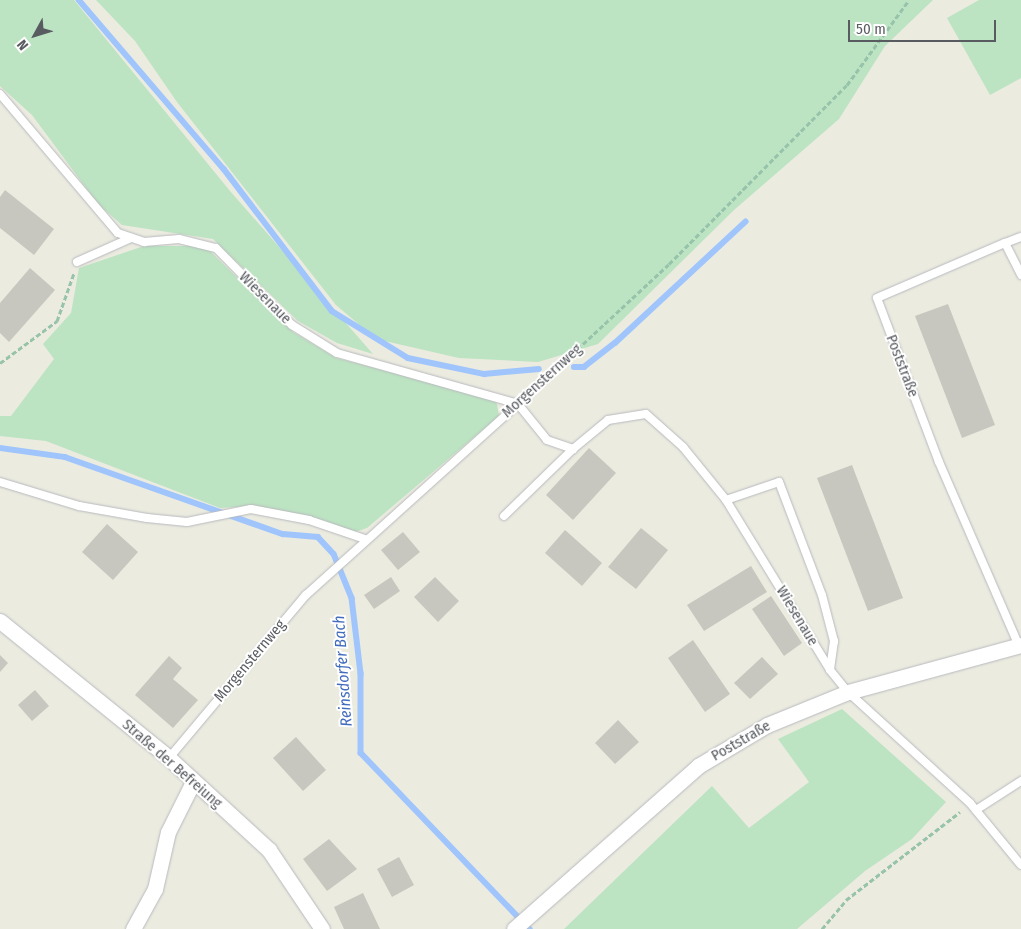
<!DOCTYPE html>
<meta charset="utf-8">
<style>
body{margin:0}
#map{position:relative;width:1021px;height:929px;overflow:hidden;background:#ebebe0;font-family:"Fira Sans Condensed",sans-serif}
div>[style]{position:absolute}
.green>*{inset:0;background:#bce3c2}
.stream>*{height:5.5px;margin:-2.75px;padding:0 2.75px;transform-origin:2.75px;border-radius:2.75px;background:#9fc5fc}
.building>*{inset:0;background:#c8c7bf}
.path>*{height:3px;margin-top:-1.5px;transform-origin:0;background:repeating-linear-gradient(90deg,#96c3aa 0 5px,transparent 0 7.5px)}
.roads{filter:drop-shadow(0 0 1px #b8b9be) drop-shadow(0 0 1px #b8b9be)}
.service>*{height:8px;margin:-4px;padding:0 4px;transform-origin:4px;border-radius:4px;background:#fff}
.minor>*{height:15px;margin:-7.5px;padding:0 7.5px;transform-origin:7.5px;border-radius:7.5px;background:#fff}
span{translate:-50% -50%;white-space:nowrap;text-align:center;line-height:1.15;-webkit-text-stroke:4px #fff;paint-order:stroke}
.street-label{font-size:15px;color:#585b60}
.water-label{font-size:16px;color:#436cbe;font-style:italic}
.north{position:absolute;left:10px;top:10px;width:50px;height:50px;-webkit-text-stroke:4px #fff;paint-order:stroke;rotate:231deg;font-size:14px;font-weight:700;line-height:20px;text-align:center;color:#585b60}
.north::after{content:'';display:block;margin:auto;width:18px;height:22px;background:#585b60;clip-path:polygon(50% 0,100% 100%,50% 72%,0 100%)}
.scale{position:absolute;left:848px;top:20px;width:148px;height:22px;box-sizing:border-box;border:2px solid #585b60;border-top:0;padding-left:6px;font-size:15px;line-height:18px;white-space:nowrap;color:#585b60;-webkit-text-stroke:4px #fff;paint-order:stroke}
</style>
<div id="map">
<div class="green">
<div style="clip-path:polygon(0 0,74px 0,230px 191px,373px 354px,337px 343px,298px 321px,213px 239px,122px 225px,98px 204px,32px 115px,0 86px)"></div>
<div style="clip-path:polygon(96px 0,933px 0,885px 46px,839px 119px,734px 210px,598px 344px,538px 362px,459px 358px,376px 339px,336px 305px,177px 102px,135px 41px)"></div>
<div style="clip-path:polygon(979px 0,1021px 0,1021px 78px,990px 95px,947px 18px)"></div>
<div style="clip-path:polygon(144px 246px,193px 246px,210px 251px,293px 332px,336px 358px,496px 399px,499px 416px,367px 528px,355px 532px,305px 515px,252px 506px,220px 508px,46px 441px,0 436px,0 416px,11px 416px,54px 359px,43px 344px,71px 313px,79px 268px)"></div>
<div style="clip-path:polygon(842px 709px,946px 802px,912px 839px,865px 871px,797px 929px,564px 929px,712px 786px,749px 828px,809px 782px,778px 739px)"></div>
</div>
<div class="stream">
<div style="left:79px;top:0;width:223px;rotate:49.4deg"></div>
<div style="left:224px;top:169px;width:178px;rotate:52.7deg"></div>
<div style="left:332px;top:311px;width:89px;rotate:31.7deg"></div>
<div style="left:408px;top:358px;width:78px;rotate:11.9deg"></div>
<div style="left:484px;top:374px;width:55px;rotate:-5.2deg"></div>
<div style="left:574px;top:367px;width:10px"></div>
<div style="left:584px;top:367px;width:39px;rotate:-38deg"></div>
<div style="left:615px;top:343px;width:178px;rotate:-42.9deg"></div>
<div style="left:0;top:448px;width:66px;rotate:7.9deg"></div>
<div style="left:65px;top:457px;width:231px;rotate:19.5deg"></div>
<div style="left:283px;top:534px;width:35px;rotate:5deg"></div>
<div style="left:318px;top:537px;width:23px;rotate:47deg"></div>
<div style="left:334px;top:554px;width:48px;rotate:67.8deg"></div>
<div style="left:352px;top:598px;width:76px;rotate:83.2deg"></div>
<div style="left:361px;top:673px;width:80px;rotate:90deg"></div>
<div style="left:361px;top:753px;width:244px;rotate:46.2deg"></div>
</div>
<div class="building">
<div style="clip-path:polygon(5px 190px,54px 229px,34px 255px,0 228px,0 197px)"></div>
<div style="clip-path:polygon(30px 268px,55px 290px,9px 342px,0 333px,0 303px)"></div>
<div style="clip-path:polygon(948px 304px,995px 425px,962px 438px,915px 316px)"></div>
<div style="clip-path:polygon(589px 448px,616px 473px,573px 520px,546px 495px)"></div>
<div style="clip-path:polygon(852px 465px,903px 598px,868px 611px,817px 478px)"></div>
<div style="clip-path:polygon(107px 524px,138px 552px,113px 580px,82px 552px)"></div>
<div style="clip-path:polygon(641px 528px,668px 550px,636px 589px,608px 567px)"></div>
<div style="clip-path:polygon(565px 530px,602px 563px,582px 586px,545px 553px)"></div>
<div style="clip-path:polygon(403px 532px,420px 552px,398px 570px,381px 550px)"></div>
<div style="clip-path:polygon(751px 566px,767px 592px,704px 631px,687px 605px)"></div>
<div style="clip-path:polygon(391px 577px,400px 591px,374px 609px,364px 595px)"></div>
<div style="clip-path:polygon(435px 577px,459px 601px,438px 622px,414px 597px)"></div>
<div style="clip-path:polygon(771px 596px,802px 643px,784px 656px,752px 609px)"></div>
<div style="clip-path:polygon(693px 640px,730px 694px,705px 712px,668px 658px)"></div>
<div style="clip-path:polygon(0 655px,8px 663px,0 672px)"></div>
<div style="clip-path:polygon(169px 656px,182px 668px,173px 679px,198px 700px,173px 728px,135px 695px)"></div>
<div style="clip-path:polygon(762px 657px,778px 674px,750px 699px,734px 683px)"></div>
<div style="clip-path:polygon(35px 690px,49px 706px,32px 721px,18px 705px)"></div>
<div style="clip-path:polygon(618px 720px,639px 742px,615px 764px,595px 743px)"></div>
<div style="clip-path:polygon(296px 737px,326px 770px,303px 791px,273px 758px)"></div>
<div style="clip-path:polygon(329px 839px,357px 869px,327px 891px,303px 859px)"></div>
<div style="clip-path:polygon(399px 857px,414px 885px,392px 897px,377px 869px)"></div>
<div style="clip-path:polygon(363px 893px,380px 929px,344px 929px,334px 907px)"></div>
</div>
<div class="path">
<div style="left:0;top:363px;width:71px;rotate:-36.4deg"></div>
<div style="left:57px;top:321px;width:51px;rotate:-70.5deg"></div>
<div style="left:528px;top:395px;width:192px;rotate:-42.9deg"></div>
<div style="left:669px;top:264px;width:252px;rotate:-45.2deg"></div>
<div style="left:847px;top:85px;width:105px;rotate:-53.9deg"></div>
<div style="left:822px;top:929px;width:38px;rotate:-50deg"></div>
<div style="left:846px;top:900px;width:144px;rotate:-37.7deg"></div>
</div>
<div class="roads">
<div class="service">
<div style="left:0;top:94px;width:182px;rotate:49.7deg"></div>
<div style="left:118px;top:233px;width:28px;rotate:19deg"></div>
<div style="left:144px;top:242px;width:35px;rotate:-5deg"></div>
<div style="left:179px;top:239px;width:38px;rotate:14deg"></div>
<div style="left:216px;top:248px;width:108px;rotate:45.4deg"></div>
<div style="left:292px;top:325px;width:53px;rotate:31.9deg"></div>
<div style="left:337px;top:353px;width:188px;rotate:15.7deg"></div>
<div style="left:518px;top:404px;width:46px;rotate:51.1deg"></div>
<div style="left:547px;top:440px;width:28px;rotate:19deg"></div>
<div style="left:573px;top:449px;width:45px;rotate:-39.6deg"></div>
<div style="left:608px;top:420px;width:38px;rotate:-9deg"></div>
<div style="left:646px;top:414px;width:50px;rotate:41.7deg"></div>
<div style="left:683px;top:447px;width:68px;rotate:50.9deg"></div>
<div style="left:726px;top:500px;width:199px;rotate:58.5deg"></div>
<div style="left:830px;top:670px;width:28px;rotate:51deg"></div>
<div style="left:848px;top:692px;width:165px;rotate:42.3deg"></div>
<div style="left:970px;top:803px;width:80px;rotate:50.6deg"></div>
<div style="left:1005px;top:243px;width:17px;rotate:-21deg"></div>
<div style="left:77px;top:262px;width:59px;rotate:-24deg"></div>
<div style="left:0;top:482px;width:83px;rotate:16.9deg"></div>
<div style="left:79px;top:506px;width:69px;rotate:10deg"></div>
<div style="left:147px;top:518px;width:40px;rotate:5.7deg"></div>
<div style="left:187px;top:522px;width:65px;rotate:-11.5deg"></div>
<div style="left:251px;top:509px;width:59px;rotate:10.7deg"></div>
<div style="left:309px;top:520px;width:59px;rotate:18.7deg"></div>
<div style="left:726px;top:500px;width:56px;rotate:-18.8deg"></div>
<div style="left:779px;top:482px;width:121px;rotate:69.2deg"></div>
<div style="left:822px;top:595px;width:48px;rotate:75.4deg"></div>
<div style="left:834px;top:641px;width:29px;rotate:98deg"></div>
<div style="left:504px;top:516px;width:96px;rotate:-44.2deg"></div>
<div style="left:1019px;top:646px;width:201px;rotate:-113.5deg"></div>
<div style="left:939px;top:462px;width:175px;rotate:-110.7deg"></div>
<div style="left:877px;top:298px;width:139px;rotate:-23.3deg"></div>
<div style="left:1005px;top:243px;width:36px;rotate:63deg"></div>
<div style="left:169px;top:758px;width:213px;rotate:-50deg"></div>
<div style="left:306px;top:595px;width:285px;rotate:-42deg"></div>
<div style="left:976px;top:810px;width:54px;rotate:-32.8deg"></div>
</div>
<div class="minor">
<div style="left:0;top:621px;width:218px;rotate:39deg"></div>
<div style="left:169px;top:758px;width:136px;rotate:42.6deg"></div>
<div style="left:269px;top:850px;width:95px;rotate:56.1deg"></div>
<div style="left:133px;top:929px;width:46px;rotate:-61.2deg"></div>
<div style="left:155px;top:889px;width:58px;rotate:-77.2deg"></div>
<div style="left:168px;top:832px;width:56px;rotate:-63.4deg"></div>
<div style="left:514px;top:929px;width:246px;rotate:-41.5deg"></div>
<div style="left:698px;top:766px;width:80px;rotate:-30.7deg"></div>
<div style="left:767px;top:725px;width:87px;rotate:-22.2deg"></div>
<div style="left:848px;top:692px;width:179px;rotate:-15.2deg"></div>
</div>
</div>
<div class="street-label">
<span style="left:265px;top:298px;rotate:45deg">Wiesenaue</span>
<span style="left:902px;top:366px;rotate:69deg">Poststraße</span>
<span style="left:542px;top:381px;rotate:-42deg">Morgensternweg</span>
<span style="left:797px;top:616px;rotate:59deg">Wiesenaue</span>
<span style="left:250px;top:661px;rotate:-50deg">Morgensternweg</span>
<span style="left:741px;top:741px;rotate:-30deg">Poststraße</span>
<span style="left:172px;top:764px;rotate:41deg">Straße der Befreiung</span>
</div>
<div class="water-label">
<span style="left:343px;top:671px;rotate:-94deg">Reinsdorfer Bach</span>
</div>
<div class="north">N</div>
<div class="scale">50 m</div>
</div>
